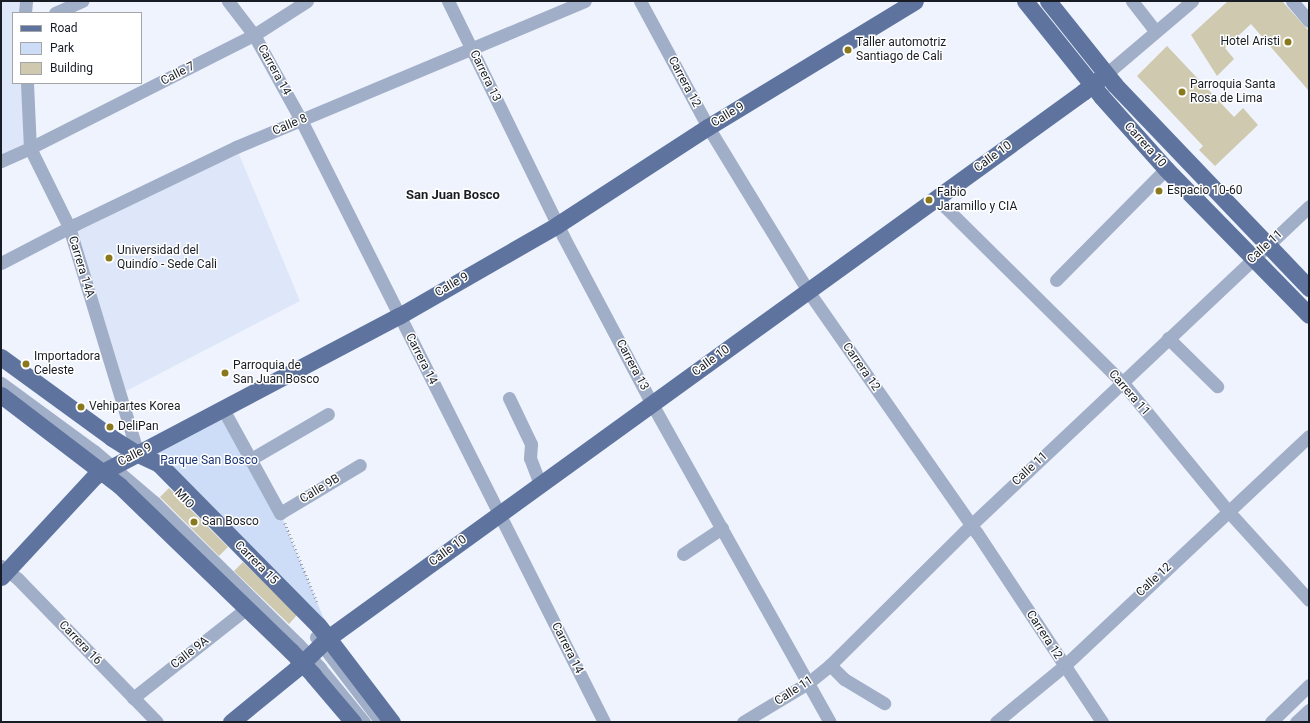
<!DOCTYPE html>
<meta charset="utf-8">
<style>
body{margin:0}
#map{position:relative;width:1310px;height:723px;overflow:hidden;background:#eef3fd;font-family:Roboto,sans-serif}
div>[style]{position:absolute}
.built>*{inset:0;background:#dde7f9}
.green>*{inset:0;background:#cdddf8}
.building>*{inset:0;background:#cec9af}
.path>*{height:2.5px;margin-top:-1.25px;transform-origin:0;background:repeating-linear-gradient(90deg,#9ea3ad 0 1px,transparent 0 4px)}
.minor>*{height:13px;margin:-6.5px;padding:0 6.5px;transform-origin:6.5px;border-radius:6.5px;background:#a1aec7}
.major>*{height:17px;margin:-8.5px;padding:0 8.5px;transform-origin:8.5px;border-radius:8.5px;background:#5e749f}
.dots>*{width:11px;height:11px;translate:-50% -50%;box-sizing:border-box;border:2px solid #fff;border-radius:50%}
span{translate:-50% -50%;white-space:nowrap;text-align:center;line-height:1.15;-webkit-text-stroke:3px #fff;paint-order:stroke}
.poi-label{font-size:12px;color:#181d25}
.right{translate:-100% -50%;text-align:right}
.left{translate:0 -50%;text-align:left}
.street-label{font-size:12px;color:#181d25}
.park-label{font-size:12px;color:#183675}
.neighbourhood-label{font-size:13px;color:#181d25;font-weight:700}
.frame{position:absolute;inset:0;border:2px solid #181d25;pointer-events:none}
.legend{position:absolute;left:12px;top:12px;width:130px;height:72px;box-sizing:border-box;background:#fff;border:1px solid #a3a5a8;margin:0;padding:5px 7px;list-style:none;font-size:12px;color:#181d25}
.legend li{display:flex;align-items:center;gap:8px;height:20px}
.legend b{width:20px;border:1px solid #a3a5a8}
</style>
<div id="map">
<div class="built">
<div style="clip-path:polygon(1px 1px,26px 1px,25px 13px,13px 13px,13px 83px,27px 83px,30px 148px,1px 161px)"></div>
<div style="clip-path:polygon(236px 147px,300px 301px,120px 394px,69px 227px)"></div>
</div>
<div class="green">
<div style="clip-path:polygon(223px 409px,280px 513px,324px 619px,336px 633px,138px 454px)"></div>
</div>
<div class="building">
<div style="clip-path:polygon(1228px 1px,1282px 1px,1309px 31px,1309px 91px,1251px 24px,1225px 48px,1234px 59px,1217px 76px,1191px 35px)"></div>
<div style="clip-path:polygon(1167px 46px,1234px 117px,1243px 108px,1258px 125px,1215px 166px,1199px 150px,1203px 146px,1137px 76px)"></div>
<div style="clip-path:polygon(169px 488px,228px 547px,219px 556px,160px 497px)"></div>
<div style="clip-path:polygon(243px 562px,297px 615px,289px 624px,234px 571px)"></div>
</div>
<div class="path">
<div style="left:285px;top:523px;width:85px;rotate:67.9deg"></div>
</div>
<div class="minor">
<div style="left:228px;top:1px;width:43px;rotate:52.6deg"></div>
<div style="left:254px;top:35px;width:97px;rotate:61.1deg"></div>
<div style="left:301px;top:120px;width:674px;rotate:63.28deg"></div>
<div style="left:448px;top:1px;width:262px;rotate:63.9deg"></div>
<div style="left:563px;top:236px;width:190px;rotate:62.1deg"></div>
<div style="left:652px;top:404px;width:364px;rotate:60.8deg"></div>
<div style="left:640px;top:1px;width:143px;rotate:61.6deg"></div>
<div style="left:708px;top:127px;width:192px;rotate:58.6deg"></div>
<div style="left:808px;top:291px;width:295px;rotate:55.1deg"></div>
<div style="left:977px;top:533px;width:227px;rotate:56.5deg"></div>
<div style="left:1132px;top:1px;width:37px;rotate:52deg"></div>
<div style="left:1292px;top:1px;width:26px;rotate:50deg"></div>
<div style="left:25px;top:13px;width:12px;rotate:-85deg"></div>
<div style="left:55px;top:13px;width:30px;rotate:-24deg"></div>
<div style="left:1106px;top:74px;width:113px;rotate:-40.3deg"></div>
<div style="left:27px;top:83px;width:65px;rotate:87.4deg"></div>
<div style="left:30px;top:148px;width:88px;rotate:63.7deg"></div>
<div style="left:69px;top:227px;width:237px;rotate:73.1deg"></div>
<div style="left:1px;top:161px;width:32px;rotate:-24deg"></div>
<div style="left:30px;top:148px;width:251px;rotate:-26.8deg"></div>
<div style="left:254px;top:35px;width:63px;rotate:-32.7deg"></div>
<div style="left:936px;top:198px;width:262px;rotate:44.7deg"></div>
<div style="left:1122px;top:382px;width:167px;rotate:50.6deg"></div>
<div style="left:1228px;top:511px;width:120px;rotate:47.7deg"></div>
<div style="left:1px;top:263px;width:85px;rotate:-27.5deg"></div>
<div style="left:76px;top:224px;width:178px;rotate:-25.7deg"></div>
<div style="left:236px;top:147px;width:378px;rotate:-22.7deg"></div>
<div style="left:1056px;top:280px;width:156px;rotate:-45.3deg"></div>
<div style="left:1168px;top:338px;width:69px;rotate:44.4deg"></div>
<div style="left:1px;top:383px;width:115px;rotate:36.2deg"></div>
<div style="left:94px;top:451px;width:79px;rotate:40.4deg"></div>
<div style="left:154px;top:502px;width:202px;rotate:44.6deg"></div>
<div style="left:298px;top:644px;width:33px;rotate:47deg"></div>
<div style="left:320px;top:668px;width:70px;rotate:50.8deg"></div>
<div style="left:509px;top:398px;width:51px;rotate:64.4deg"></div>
<div style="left:531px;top:444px;width:14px;rotate:94deg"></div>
<div style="left:530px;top:458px;width:28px;rotate:69deg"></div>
<div style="left:223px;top:409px;width:119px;rotate:61.3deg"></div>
<div style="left:280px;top:513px;width:93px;rotate:-31deg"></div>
<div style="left:251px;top:459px;width:89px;rotate:-30.3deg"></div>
<div style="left:683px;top:554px;width:47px;rotate:-33.7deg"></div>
<div style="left:1px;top:566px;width:21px;rotate:37deg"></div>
<div style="left:18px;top:579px;width:199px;rotate:45.8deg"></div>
<div style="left:316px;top:637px;width:107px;rotate:52.6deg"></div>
<div style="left:830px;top:665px;width:20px;rotate:45deg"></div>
<div style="left:844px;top:679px;width:47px;rotate:31deg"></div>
<div style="left:133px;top:698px;width:145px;rotate:-38.3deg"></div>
<div style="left:743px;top:722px;width:76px;rotate:-31deg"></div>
<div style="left:808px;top:683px;width:28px;rotate:-39deg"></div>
<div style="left:830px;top:665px;width:199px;rotate:-44.8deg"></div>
<div style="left:971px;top:525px;width:465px;rotate:-43.3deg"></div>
<div style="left:996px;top:722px;width:88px;rotate:-39.5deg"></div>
<div style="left:1064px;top:666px;width:336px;rotate:-43.2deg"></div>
<div style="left:1271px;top:722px;width:53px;rotate:-44.2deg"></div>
<div style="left:1296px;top:722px;width:18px;rotate:-43deg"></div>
</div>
<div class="major">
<div style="left:1025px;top:1px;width:122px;rotate:51.3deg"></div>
<div style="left:1101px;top:96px;width:98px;rotate:48.3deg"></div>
<div style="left:1166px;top:169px;width:204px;rotate:45.6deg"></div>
<div style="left:1048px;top:1px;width:107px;rotate:51.4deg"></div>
<div style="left:1115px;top:85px;width:281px;rotate:46.3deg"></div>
<div style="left:1px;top:357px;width:137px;rotate:36.1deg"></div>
<div style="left:112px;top:438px;width:31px;rotate:32deg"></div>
<div style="left:138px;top:454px;width:23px;rotate:25deg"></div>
<div style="left:159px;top:464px;width:226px;rotate:45.4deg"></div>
<div style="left:318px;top:625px;width:122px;rotate:52.7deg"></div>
<div style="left:1px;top:395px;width:150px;rotate:37.4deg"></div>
<div style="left:120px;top:486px;width:238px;rotate:44deg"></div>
<div style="left:291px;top:651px;width:33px;rotate:47deg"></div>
<div style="left:313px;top:675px;width:62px;rotate:49.6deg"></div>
<div style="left:1px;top:577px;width:138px;rotate:-47.1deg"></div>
<div style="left:95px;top:476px;width:344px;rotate:-27.8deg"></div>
<div style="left:399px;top:316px;width:182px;rotate:-29.9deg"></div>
<div style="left:557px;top:225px;width:180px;rotate:-33deg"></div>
<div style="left:708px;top:127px;width:242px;rotate:-31.3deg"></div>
<div style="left:231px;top:722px;width:84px;rotate:-39.2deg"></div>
<div style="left:296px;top:669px;width:45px;rotate:-44.1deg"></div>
<div style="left:328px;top:638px;width:932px;rotate:-35.87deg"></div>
<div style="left:1083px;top:92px;width:29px;rotate:-38deg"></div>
</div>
<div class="dots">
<div style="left:1288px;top:42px;background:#89781c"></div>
<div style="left:848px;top:50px;background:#89781c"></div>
<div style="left:1182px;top:92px;background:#89781c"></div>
<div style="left:1159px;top:191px;background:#89781c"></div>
<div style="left:929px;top:200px;background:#89781c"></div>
<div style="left:109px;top:258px;background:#89781c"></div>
<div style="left:26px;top:364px;background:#89781c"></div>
<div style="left:225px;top:373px;background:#89781c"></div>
<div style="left:81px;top:407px;background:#89781c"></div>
<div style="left:110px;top:427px;background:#89781c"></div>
<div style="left:194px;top:522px;background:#89781c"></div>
</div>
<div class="poi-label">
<span class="right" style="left:1280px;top:42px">Hotel Aristi</span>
<span class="left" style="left:856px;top:50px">Taller automotriz<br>Santiago de Cali</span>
<span class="left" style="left:1190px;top:92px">Parroquia Santa<br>Rosa de Lima</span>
<span class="left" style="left:1167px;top:191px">Espacio 10-60</span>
<span class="left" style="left:937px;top:200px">Fabio<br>Jaramillo y CIA</span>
<span class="left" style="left:117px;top:258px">Universidad del<br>Quindío - Sede Cali</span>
<span class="left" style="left:34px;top:364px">Importadora<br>Celeste</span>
<span class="left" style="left:233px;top:373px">Parroquia de<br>San Juan Bosco</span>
<span class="left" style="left:89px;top:407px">Vehipartes Korea</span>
<span class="left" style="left:118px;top:427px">DeliPan</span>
<span class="left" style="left:202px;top:522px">San Bosco</span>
</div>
<div class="street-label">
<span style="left:274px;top:70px;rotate:61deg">Carrera 14</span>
<span style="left:178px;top:74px;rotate:-27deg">Calle 7</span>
<span style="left:485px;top:76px;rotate:64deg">Carrera 13</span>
<span style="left:684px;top:82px;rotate:62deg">Carrera 12</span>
<span style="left:728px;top:115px;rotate:-31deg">Calle 9</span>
<span style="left:290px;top:125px;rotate:-23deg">Calle 8</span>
<span style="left:1145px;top:145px;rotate:48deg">Carrera 10</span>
<span style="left:993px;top:157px;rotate:-36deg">Calle 10</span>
<span style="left:1265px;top:247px;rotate:-43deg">Calle 11</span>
<span style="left:81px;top:267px;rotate:73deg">Carrera 14A</span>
<span style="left:452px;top:285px;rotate:-30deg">Calle 9</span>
<span style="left:421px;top:359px;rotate:63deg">Carrera 14</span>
<span style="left:711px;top:361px;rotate:-36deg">Calle 10</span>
<span style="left:632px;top:365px;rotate:62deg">Carrera 13</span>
<span style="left:861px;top:367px;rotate:55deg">Carrera 12</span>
<span style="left:1129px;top:393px;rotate:49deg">Carrera 11</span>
<span style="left:135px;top:455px;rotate:-27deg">Calle 9</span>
<span style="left:1030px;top:469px;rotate:-43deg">Calle 11</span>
<span style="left:320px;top:489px;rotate:-31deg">Calle 9B</span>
<span style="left:184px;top:499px;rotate:46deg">MIO</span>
<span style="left:448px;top:551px;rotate:-36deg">Calle 10</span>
<span style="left:256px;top:563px;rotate:45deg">Carrera 15</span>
<span style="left:1154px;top:580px;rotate:-43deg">Calle 12</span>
<span style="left:1044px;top:635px;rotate:57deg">Carrera 12</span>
<span style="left:80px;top:643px;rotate:46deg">Carrera 16</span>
<span style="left:567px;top:648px;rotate:63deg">Carrera 14</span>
<span style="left:190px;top:653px;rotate:-38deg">Calle 9A</span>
<span style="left:794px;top:691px;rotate:-33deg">Calle 11</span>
</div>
<div class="park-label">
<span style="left:209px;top:461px">Parque San Bosco</span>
</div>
<div class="neighbourhood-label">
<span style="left:453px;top:195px">San Juan Bosco</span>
</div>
<div class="frame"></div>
<ul class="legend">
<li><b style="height:5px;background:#5e749f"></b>Road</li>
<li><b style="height:11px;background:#cdddf8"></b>Park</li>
<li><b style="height:11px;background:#cec9af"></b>Building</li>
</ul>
</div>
